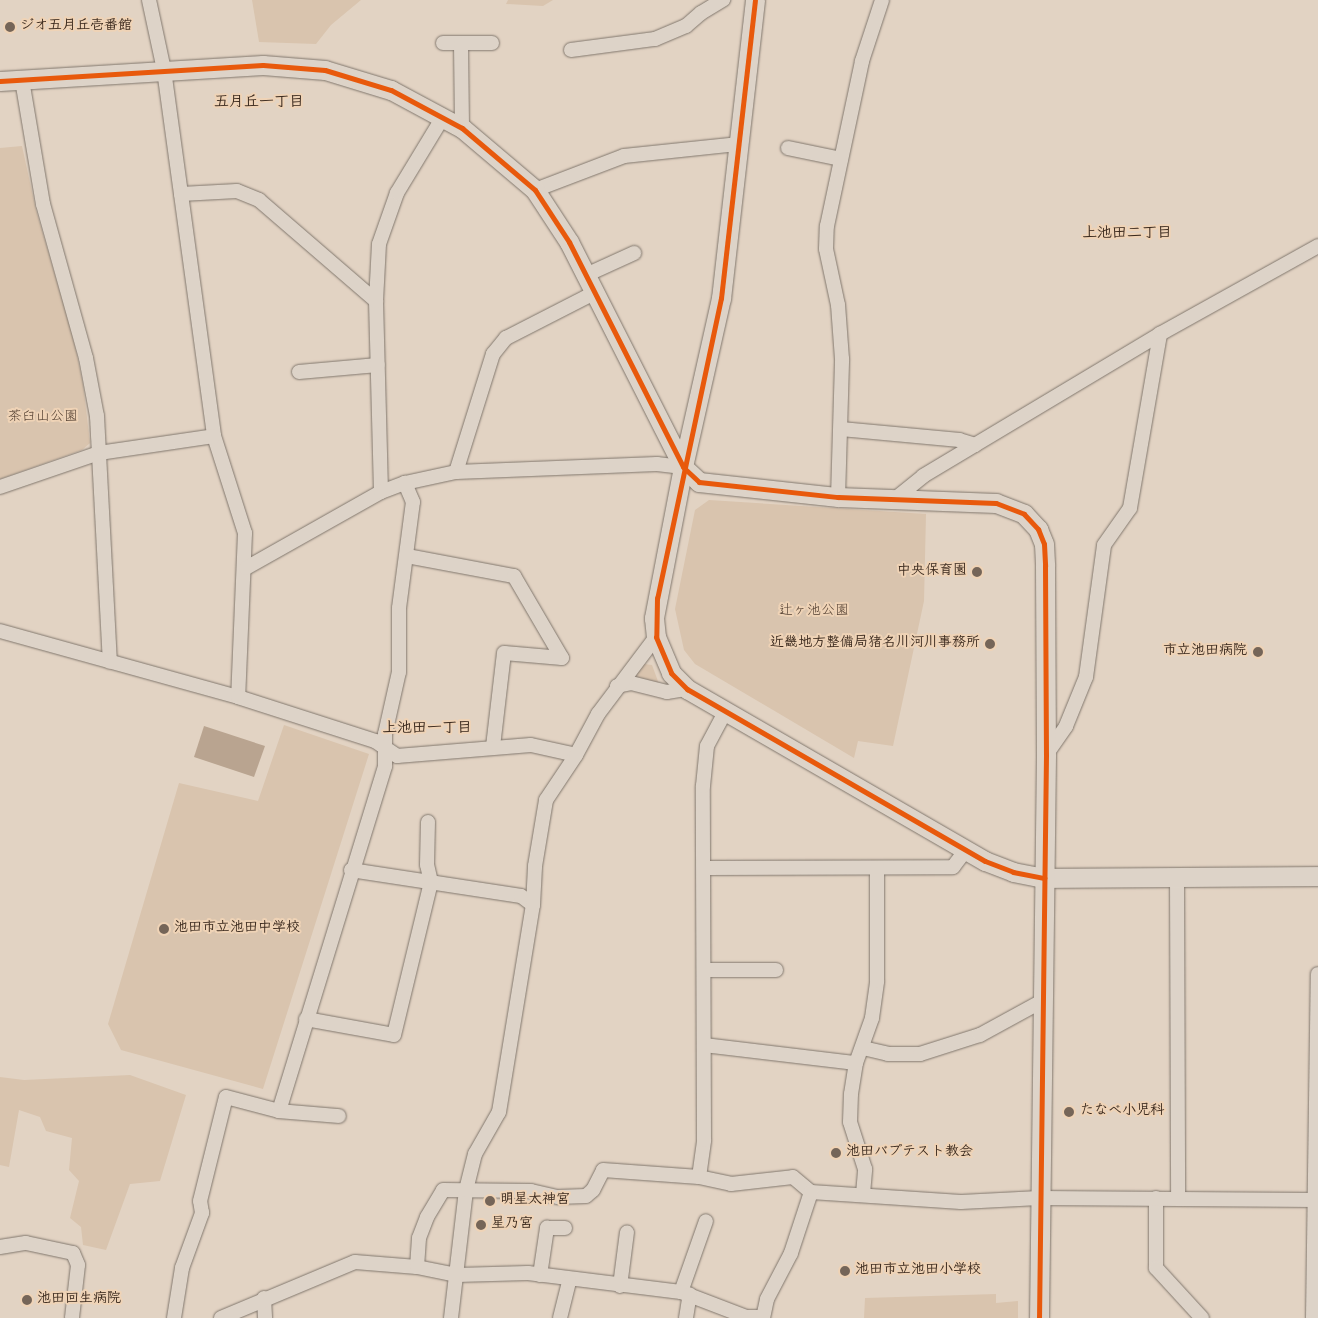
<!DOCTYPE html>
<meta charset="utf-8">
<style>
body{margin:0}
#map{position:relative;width:1318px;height:1318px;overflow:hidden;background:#e2d3c3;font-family:"Gochi Hand","Klee One",sans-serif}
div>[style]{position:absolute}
.green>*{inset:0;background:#d9c4ae}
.water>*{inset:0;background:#b9a490}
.roads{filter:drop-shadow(0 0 1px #81776d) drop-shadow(0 0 1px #81776d)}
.street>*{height:14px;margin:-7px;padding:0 7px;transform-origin:7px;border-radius:7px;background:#ddd3c8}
.secondary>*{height:19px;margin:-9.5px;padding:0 9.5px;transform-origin:9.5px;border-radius:9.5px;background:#ddd3c8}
.cycleway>*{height:5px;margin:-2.5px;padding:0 2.5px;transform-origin:2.5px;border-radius:2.5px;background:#e8590c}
.dots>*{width:14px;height:14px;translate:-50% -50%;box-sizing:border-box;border:2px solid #efd3b6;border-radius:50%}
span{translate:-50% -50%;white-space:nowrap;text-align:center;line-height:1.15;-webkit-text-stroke:4px #efd3b6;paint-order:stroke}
.poi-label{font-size:14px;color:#3b2a1e;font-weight:700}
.left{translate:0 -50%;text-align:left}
.right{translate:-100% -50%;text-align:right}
.park-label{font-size:14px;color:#523f31}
.neighbourhood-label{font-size:15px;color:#3b2a1e;font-weight:700}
</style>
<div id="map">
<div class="green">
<div style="clip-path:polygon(252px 0,361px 0,331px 25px,316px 44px,259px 42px)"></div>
<div style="clip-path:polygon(508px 0,553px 0,543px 6px,506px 4px)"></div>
<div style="clip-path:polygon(22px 146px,36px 210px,73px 336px,83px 384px,90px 443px,82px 450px,0 479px,0 148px)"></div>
<div style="clip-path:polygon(709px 500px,926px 514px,924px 601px,893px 746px,858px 741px,854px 758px,695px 664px,684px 650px,675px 609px,695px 510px)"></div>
<div style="clip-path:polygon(644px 664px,652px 665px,659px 684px,640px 682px,636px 677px,637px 671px)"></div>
<div style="clip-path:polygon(284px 725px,369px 754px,263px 1089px,121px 1050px,108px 1024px,179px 783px,258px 801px)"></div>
<div style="clip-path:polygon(130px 1075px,186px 1095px,160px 1181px,130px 1184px,106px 1250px,83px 1245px,81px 1227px,70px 1218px,79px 1181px,69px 1170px,72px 1138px,46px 1131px,40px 1117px,19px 1110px,9px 1167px,0 1165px,0 1077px,24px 1080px)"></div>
<div style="clip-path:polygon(996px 1294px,996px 1303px,1018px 1301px,1018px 1318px,864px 1318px,865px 1298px)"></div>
</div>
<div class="water">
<div style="clip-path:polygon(204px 726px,265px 746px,254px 777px,194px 757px)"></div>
</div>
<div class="roads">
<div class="street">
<div style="left:149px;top:0;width:72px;rotate:77.9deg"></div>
<div style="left:164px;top:70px;width:369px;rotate:82.2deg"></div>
<div style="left:214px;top:436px;width:102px;rotate:72.3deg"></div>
<div style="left:245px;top:533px;width:164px;rotate:92.4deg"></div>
<div style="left:443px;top:43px;width:49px"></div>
<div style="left:461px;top:44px;width:84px;rotate:89.3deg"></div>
<div style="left:571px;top:50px;width:85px;rotate:-7.5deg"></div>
<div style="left:655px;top:39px;width:34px;rotate:-23deg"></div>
<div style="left:686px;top:26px;width:20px;rotate:-41deg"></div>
<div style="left:701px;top:13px;width:26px;rotate:-31deg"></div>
<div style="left:22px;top:80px;width:126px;rotate:80.4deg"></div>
<div style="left:43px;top:204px;width:160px;rotate:74.4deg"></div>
<div style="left:86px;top:358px;width:59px;rotate:79.3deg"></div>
<div style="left:97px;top:416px;width:246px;rotate:87deg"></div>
<div style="left:788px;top:148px;width:54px;rotate:11.7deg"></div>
<div style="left:535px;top:190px;width:95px;rotate:-20.9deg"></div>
<div style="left:624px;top:156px;width:116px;rotate:-6deg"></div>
<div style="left:181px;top:194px;width:56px;rotate:-3.1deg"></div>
<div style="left:237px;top:191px;width:24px;rotate:22deg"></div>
<div style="left:259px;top:200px;width:155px;rotate:40.8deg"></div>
<div style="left:586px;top:275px;width:53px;rotate:-24.6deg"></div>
<div style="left:299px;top:372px;width:79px;rotate:-5.1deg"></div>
<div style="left:841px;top:429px;width:119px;rotate:5.3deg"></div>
<div style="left:959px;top:440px;width:17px;rotate:17deg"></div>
<div style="left:456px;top:472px;width:124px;rotate:-72.6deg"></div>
<div style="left:493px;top:354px;width:21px;rotate:-51deg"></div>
<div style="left:506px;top:338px;width:99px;rotate:-27.1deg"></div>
<div style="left:0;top:487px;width:105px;rotate:-19deg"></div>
<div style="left:99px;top:453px;width:116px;rotate:-8.4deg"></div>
<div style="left:381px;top:492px;width:191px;rotate:-91.5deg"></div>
<div style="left:376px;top:301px;width:57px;rotate:-87deg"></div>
<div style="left:379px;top:244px;width:54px;rotate:-70.6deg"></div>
<div style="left:397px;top:193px;width:89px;rotate:-58.8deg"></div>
<div style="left:838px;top:497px;width:138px;rotate:-88.3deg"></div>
<div style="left:842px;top:359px;width:54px;rotate:-94.2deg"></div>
<div style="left:838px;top:305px;width:57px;rotate:-102.1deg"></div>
<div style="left:826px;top:249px;width:23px;rotate:-88deg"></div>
<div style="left:827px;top:226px;width:169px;rotate:-78deg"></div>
<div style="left:862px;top:61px;width:64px;rotate:-71.8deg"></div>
<div style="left:895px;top:499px;width:36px;rotate:-39deg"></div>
<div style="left:923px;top:476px;width:276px;rotate:-30.9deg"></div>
<div style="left:1160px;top:334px;width:181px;rotate:-29.1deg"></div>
<div style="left:407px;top:556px;width:109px;rotate:10.6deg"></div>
<div style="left:514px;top:576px;width:95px;rotate:59.7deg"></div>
<div style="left:562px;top:658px;width:58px;rotate:-175.1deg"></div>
<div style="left:504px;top:653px;width:95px;rotate:96.7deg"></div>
<div style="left:246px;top:568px;width:155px;rotate:-29.4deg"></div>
<div style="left:381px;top:492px;width:26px;rotate:-21deg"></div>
<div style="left:405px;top:483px;width:52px;rotate:-12.2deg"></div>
<div style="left:456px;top:472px;width:201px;rotate:-2.3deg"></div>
<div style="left:657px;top:464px;width:26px;rotate:7deg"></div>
<div style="left:0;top:631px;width:247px;rotate:15.5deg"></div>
<div style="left:238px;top:697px;width:144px;rotate:17.8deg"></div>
<div style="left:375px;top:741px;width:27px;rotate:34deg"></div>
<div style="left:397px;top:756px;width:134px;rotate:-4.7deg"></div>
<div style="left:531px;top:745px;width:46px;rotate:12.5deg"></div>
<div style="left:617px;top:686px;width:14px;rotate:-12deg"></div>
<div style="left:631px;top:683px;width:37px;rotate:14deg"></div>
<div style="left:667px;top:692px;width:20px;rotate:-9deg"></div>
<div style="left:1046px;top:755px;width:35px;rotate:-55deg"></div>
<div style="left:1066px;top:726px;width:53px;rotate:-67.8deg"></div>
<div style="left:1086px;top:677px;width:133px;rotate:-82.2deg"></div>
<div style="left:1104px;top:545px;width:45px;rotate:-54.9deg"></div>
<div style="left:1130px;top:508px;width:177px;rotate:-80.2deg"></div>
<div style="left:704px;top:868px;width:249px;rotate:-0.2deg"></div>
<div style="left:953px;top:867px;width:21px;rotate:-53deg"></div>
<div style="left:351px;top:870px;width:172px;rotate:8.7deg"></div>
<div style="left:521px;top:896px;width:15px;rotate:37deg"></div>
<div style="left:1177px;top:876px;width:322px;rotate:89.8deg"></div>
<div style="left:704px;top:970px;width:72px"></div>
<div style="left:306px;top:1019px;width:89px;rotate:10.3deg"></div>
<div style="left:394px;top:1035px;width:157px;rotate:-76.4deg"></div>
<div style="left:431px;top:882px;width:17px;rotate:-103deg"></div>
<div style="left:427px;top:865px;width:43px;rotate:-88.7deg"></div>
<div style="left:704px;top:1045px;width:153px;rotate:6.8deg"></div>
<div style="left:863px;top:1048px;width:26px;rotate:13deg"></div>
<div style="left:888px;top:1054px;width:32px"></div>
<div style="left:920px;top:1054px;width:63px;rotate:-17.6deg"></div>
<div style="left:980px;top:1035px;width:71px;rotate:-28.7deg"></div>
<div style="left:279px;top:1111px;width:361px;rotate:-72.9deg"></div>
<div style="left:385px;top:766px;width:32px;rotate:-90deg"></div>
<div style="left:385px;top:734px;width:64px;rotate:-77.3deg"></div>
<div style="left:399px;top:672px;width:64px;rotate:-90deg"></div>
<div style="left:399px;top:608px;width:107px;rotate:-82.5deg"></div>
<div style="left:413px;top:502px;width:21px;rotate:-113deg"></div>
<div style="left:699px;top:1177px;width:37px;rotate:-82deg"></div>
<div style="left:704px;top:1140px;width:354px;rotate:-90.2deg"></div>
<div style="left:703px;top:786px;width:40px;rotate:-84.3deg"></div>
<div style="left:707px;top:746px;width:40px;rotate:-62deg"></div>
<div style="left:863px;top:1194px;width:25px;rotate:-85deg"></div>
<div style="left:865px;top:1169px;width:49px;rotate:-107.7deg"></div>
<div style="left:850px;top:1122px;width:28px;rotate:-88deg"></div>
<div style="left:851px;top:1094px;width:31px;rotate:-81deg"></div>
<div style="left:856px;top:1063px;width:48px;rotate:-70.4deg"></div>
<div style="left:872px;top:1018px;width:37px;rotate:-82deg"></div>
<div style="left:877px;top:981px;width:113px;rotate:-90deg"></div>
<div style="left:1156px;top:1198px;width:70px;rotate:90deg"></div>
<div style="left:1156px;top:1268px;width:68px;rotate:47.4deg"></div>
<div style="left:0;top:1247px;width:26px;rotate:-9deg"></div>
<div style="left:26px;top:1243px;width:48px;rotate:12deg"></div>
<div style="left:73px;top:1253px;width:13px;rotate:67deg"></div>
<div style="left:78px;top:1265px;width:53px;rotate:96.5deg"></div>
<div style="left:417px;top:1267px;width:29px;rotate:-86deg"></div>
<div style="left:419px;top:1238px;width:22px;rotate:-69deg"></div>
<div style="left:427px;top:1217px;width:31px;rotate:-59deg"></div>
<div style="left:443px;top:1190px;width:88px;rotate:0.7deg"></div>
<div style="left:531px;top:1191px;width:28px;rotate:13deg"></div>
<div style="left:558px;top:1197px;width:28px;rotate:-2deg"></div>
<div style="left:586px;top:1196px;width:9px;rotate:-41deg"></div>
<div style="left:593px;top:1190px;width:22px;rotate:-63deg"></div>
<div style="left:603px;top:1170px;width:96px;rotate:4.2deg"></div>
<div style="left:699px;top:1177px;width:33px;rotate:12deg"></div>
<div style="left:731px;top:1184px;width:62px;rotate:-6.4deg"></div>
<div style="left:793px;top:1177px;width:23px;rotate:40deg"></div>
<div style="left:811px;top:1192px;width:150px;rotate:3.8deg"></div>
<div style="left:961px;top:1202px;width:78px;rotate:-2.9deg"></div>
<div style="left:1039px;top:1198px;width:279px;rotate:0.4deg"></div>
<div style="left:540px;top:1275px;width:48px;rotate:-81.5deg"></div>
<div style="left:547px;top:1228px;width:18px"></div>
<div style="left:620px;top:1286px;width:54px;rotate:-82.6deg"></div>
<div style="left:681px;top:1292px;width:75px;rotate:-70.6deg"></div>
<div style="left:264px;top:1298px;width:20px;rotate:87deg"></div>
<div style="left:174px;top:1318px;width:51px;rotate:-80.9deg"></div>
<div style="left:182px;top:1268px;width:59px;rotate:-70deg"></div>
<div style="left:202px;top:1213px;width:12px;rotate:-99deg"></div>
<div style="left:200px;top:1201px;width:107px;rotate:-76deg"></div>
<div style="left:226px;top:1097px;width:55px;rotate:14.8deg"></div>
<div style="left:279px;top:1111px;width:60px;rotate:4.8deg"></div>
<div style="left:221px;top:1318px;width:145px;rotate:-22.7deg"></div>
<div style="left:355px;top:1262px;width:62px;rotate:4.6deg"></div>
<div style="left:417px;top:1267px;width:41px;rotate:11.3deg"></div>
<div style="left:457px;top:1275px;width:71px;rotate:-1.6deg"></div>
<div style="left:528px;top:1273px;width:154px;rotate:7.1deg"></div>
<div style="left:681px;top:1292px;width:70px;rotate:21deg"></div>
<div style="left:746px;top:1317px;width:17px"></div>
<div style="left:451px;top:1318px;width:129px;rotate:-83.3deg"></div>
<div style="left:466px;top:1190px;width:37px;rotate:-76deg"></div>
<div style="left:475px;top:1154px;width:48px;rotate:-60.3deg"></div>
<div style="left:499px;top:1112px;width:210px;rotate:-80.7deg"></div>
<div style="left:533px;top:905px;width:39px;rotate:-87deg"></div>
<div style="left:535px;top:866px;width:67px;rotate:-80.5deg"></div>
<div style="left:546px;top:800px;width:54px;rotate:-56.3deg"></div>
<div style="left:576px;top:755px;width:47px;rotate:-61.8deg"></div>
<div style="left:598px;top:714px;width:96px;rotate:-53deg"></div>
<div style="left:560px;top:1318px;width:38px;rotate:-76deg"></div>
<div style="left:686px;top:1318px;width:24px;rotate:-81deg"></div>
<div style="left:763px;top:1318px;width:19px;rotate:-78deg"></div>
<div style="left:767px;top:1299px;width:52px;rotate:-62.4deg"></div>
<div style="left:791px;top:1253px;width:64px;rotate:-71.8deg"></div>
<div style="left:1313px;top:1318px;width:344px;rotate:-89.2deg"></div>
</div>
<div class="secondary">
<div style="left:755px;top:0;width:300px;rotate:96.5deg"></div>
<div style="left:721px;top:298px;width:173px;rotate:102.7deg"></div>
<div style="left:683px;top:467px;width:154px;rotate:100.9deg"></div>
<div style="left:654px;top:618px;width:19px;rotate:84deg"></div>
<div style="left:656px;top:637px;width:39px;rotate:67deg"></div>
<div style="left:671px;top:673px;width:23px;rotate:45deg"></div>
<div style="left:687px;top:689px;width:344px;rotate:30deg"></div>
<div style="left:985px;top:861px;width:30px;rotate:21deg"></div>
<div style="left:1013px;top:872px;width:32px;rotate:11deg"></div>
<div style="left:1044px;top:878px;width:274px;rotate:-0.4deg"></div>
<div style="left:0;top:81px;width:263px;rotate:-3.5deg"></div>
<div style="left:263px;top:65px;width:62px;rotate:4.6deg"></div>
<div style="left:325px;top:70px;width:69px;rotate:16.9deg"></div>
<div style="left:391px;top:90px;width:81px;rotate:28.2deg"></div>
<div style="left:462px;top:128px;width:96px;rotate:40.3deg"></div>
<div style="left:535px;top:190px;width:62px;rotate:56.8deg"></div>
<div style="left:569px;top:242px;width:252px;rotate:63.1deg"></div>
<div style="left:683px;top:467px;width:22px;rotate:43deg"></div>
<div style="left:699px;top:482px;width:140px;rotate:6.2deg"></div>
<div style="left:838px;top:497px;width:158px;rotate:2.2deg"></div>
<div style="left:996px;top:503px;width:30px;rotate:21deg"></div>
<div style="left:1024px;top:514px;width:21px;rotate:47deg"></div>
<div style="left:1038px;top:529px;width:16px;rotate:68deg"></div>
<div style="left:1044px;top:544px;width:22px;rotate:87deg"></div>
<div style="left:1045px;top:566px;width:189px;rotate:89.7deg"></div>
<div style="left:1046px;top:755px;width:563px;rotate:90.71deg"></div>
</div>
</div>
<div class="cycleway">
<div style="left:755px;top:0;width:300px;rotate:96.5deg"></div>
<div style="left:721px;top:298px;width:307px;rotate:102deg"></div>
<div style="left:657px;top:598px;width:39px;rotate:91deg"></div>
<div style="left:656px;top:637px;width:39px;rotate:67deg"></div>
<div style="left:671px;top:673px;width:23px;rotate:45deg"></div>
<div style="left:687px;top:689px;width:344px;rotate:30deg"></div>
<div style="left:985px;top:861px;width:30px;rotate:21deg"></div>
<div style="left:1013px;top:872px;width:32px;rotate:11deg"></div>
<div style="left:0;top:81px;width:263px;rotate:-3.5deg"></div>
<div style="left:263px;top:65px;width:62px;rotate:4.6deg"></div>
<div style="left:325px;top:70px;width:69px;rotate:16.9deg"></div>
<div style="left:391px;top:90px;width:81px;rotate:28.2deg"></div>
<div style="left:462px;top:128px;width:96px;rotate:40.3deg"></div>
<div style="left:535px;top:190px;width:62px;rotate:56.8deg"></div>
<div style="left:569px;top:242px;width:252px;rotate:63.1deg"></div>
<div style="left:683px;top:467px;width:22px;rotate:43deg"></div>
<div style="left:699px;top:482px;width:140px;rotate:6.2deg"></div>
<div style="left:838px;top:497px;width:158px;rotate:2.2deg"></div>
<div style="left:996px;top:503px;width:30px;rotate:21deg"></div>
<div style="left:1024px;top:514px;width:21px;rotate:47deg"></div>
<div style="left:1038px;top:529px;width:16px;rotate:68deg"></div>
<div style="left:1044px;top:544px;width:22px;rotate:87deg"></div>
<div style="left:1045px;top:566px;width:189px;rotate:89.7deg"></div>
<div style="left:1046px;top:755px;width:563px;rotate:90.71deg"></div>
</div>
<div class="dots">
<div style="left:10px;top:27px;background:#756558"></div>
<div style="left:977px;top:572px;background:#756558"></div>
<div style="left:990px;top:644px;background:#756558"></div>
<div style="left:1258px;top:652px;background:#756558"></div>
<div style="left:164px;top:929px;background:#756558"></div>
<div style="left:1069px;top:1112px;background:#756558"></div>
<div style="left:836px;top:1153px;background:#756558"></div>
<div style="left:490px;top:1201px;background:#756558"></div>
<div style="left:481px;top:1225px;background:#756558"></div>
<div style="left:845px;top:1271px;background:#756558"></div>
<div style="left:27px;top:1300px;background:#756558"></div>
</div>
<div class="poi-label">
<span class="left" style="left:20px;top:27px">ジオ五月丘壱番館</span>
<span class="right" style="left:967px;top:572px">中央保育園</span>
<span class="right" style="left:980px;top:644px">近畿地方整備局猪名川河川事務所</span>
<span class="right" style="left:1247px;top:652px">市立池田病院</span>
<span class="left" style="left:174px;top:929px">池田市立池田中学校</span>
<span class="left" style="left:1080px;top:1112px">たなべ小児科</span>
<span class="left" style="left:846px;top:1153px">池田バプテスト教会</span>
<span class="left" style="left:500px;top:1201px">明星太神宮</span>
<span class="left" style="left:491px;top:1225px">星乃宮</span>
<span class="left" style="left:855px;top:1271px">池田市立池田小学校</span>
<span class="left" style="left:37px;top:1300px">池田回生病院</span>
</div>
<div class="park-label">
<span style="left:43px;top:418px">茶臼山公園</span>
<span style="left:814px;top:612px">辻ヶ池公園</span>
</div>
<div class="neighbourhood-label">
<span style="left:259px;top:104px">五月丘一丁目</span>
<span style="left:1127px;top:235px">上池田二丁目</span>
<span style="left:427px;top:730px">上池田一丁目</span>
</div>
</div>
